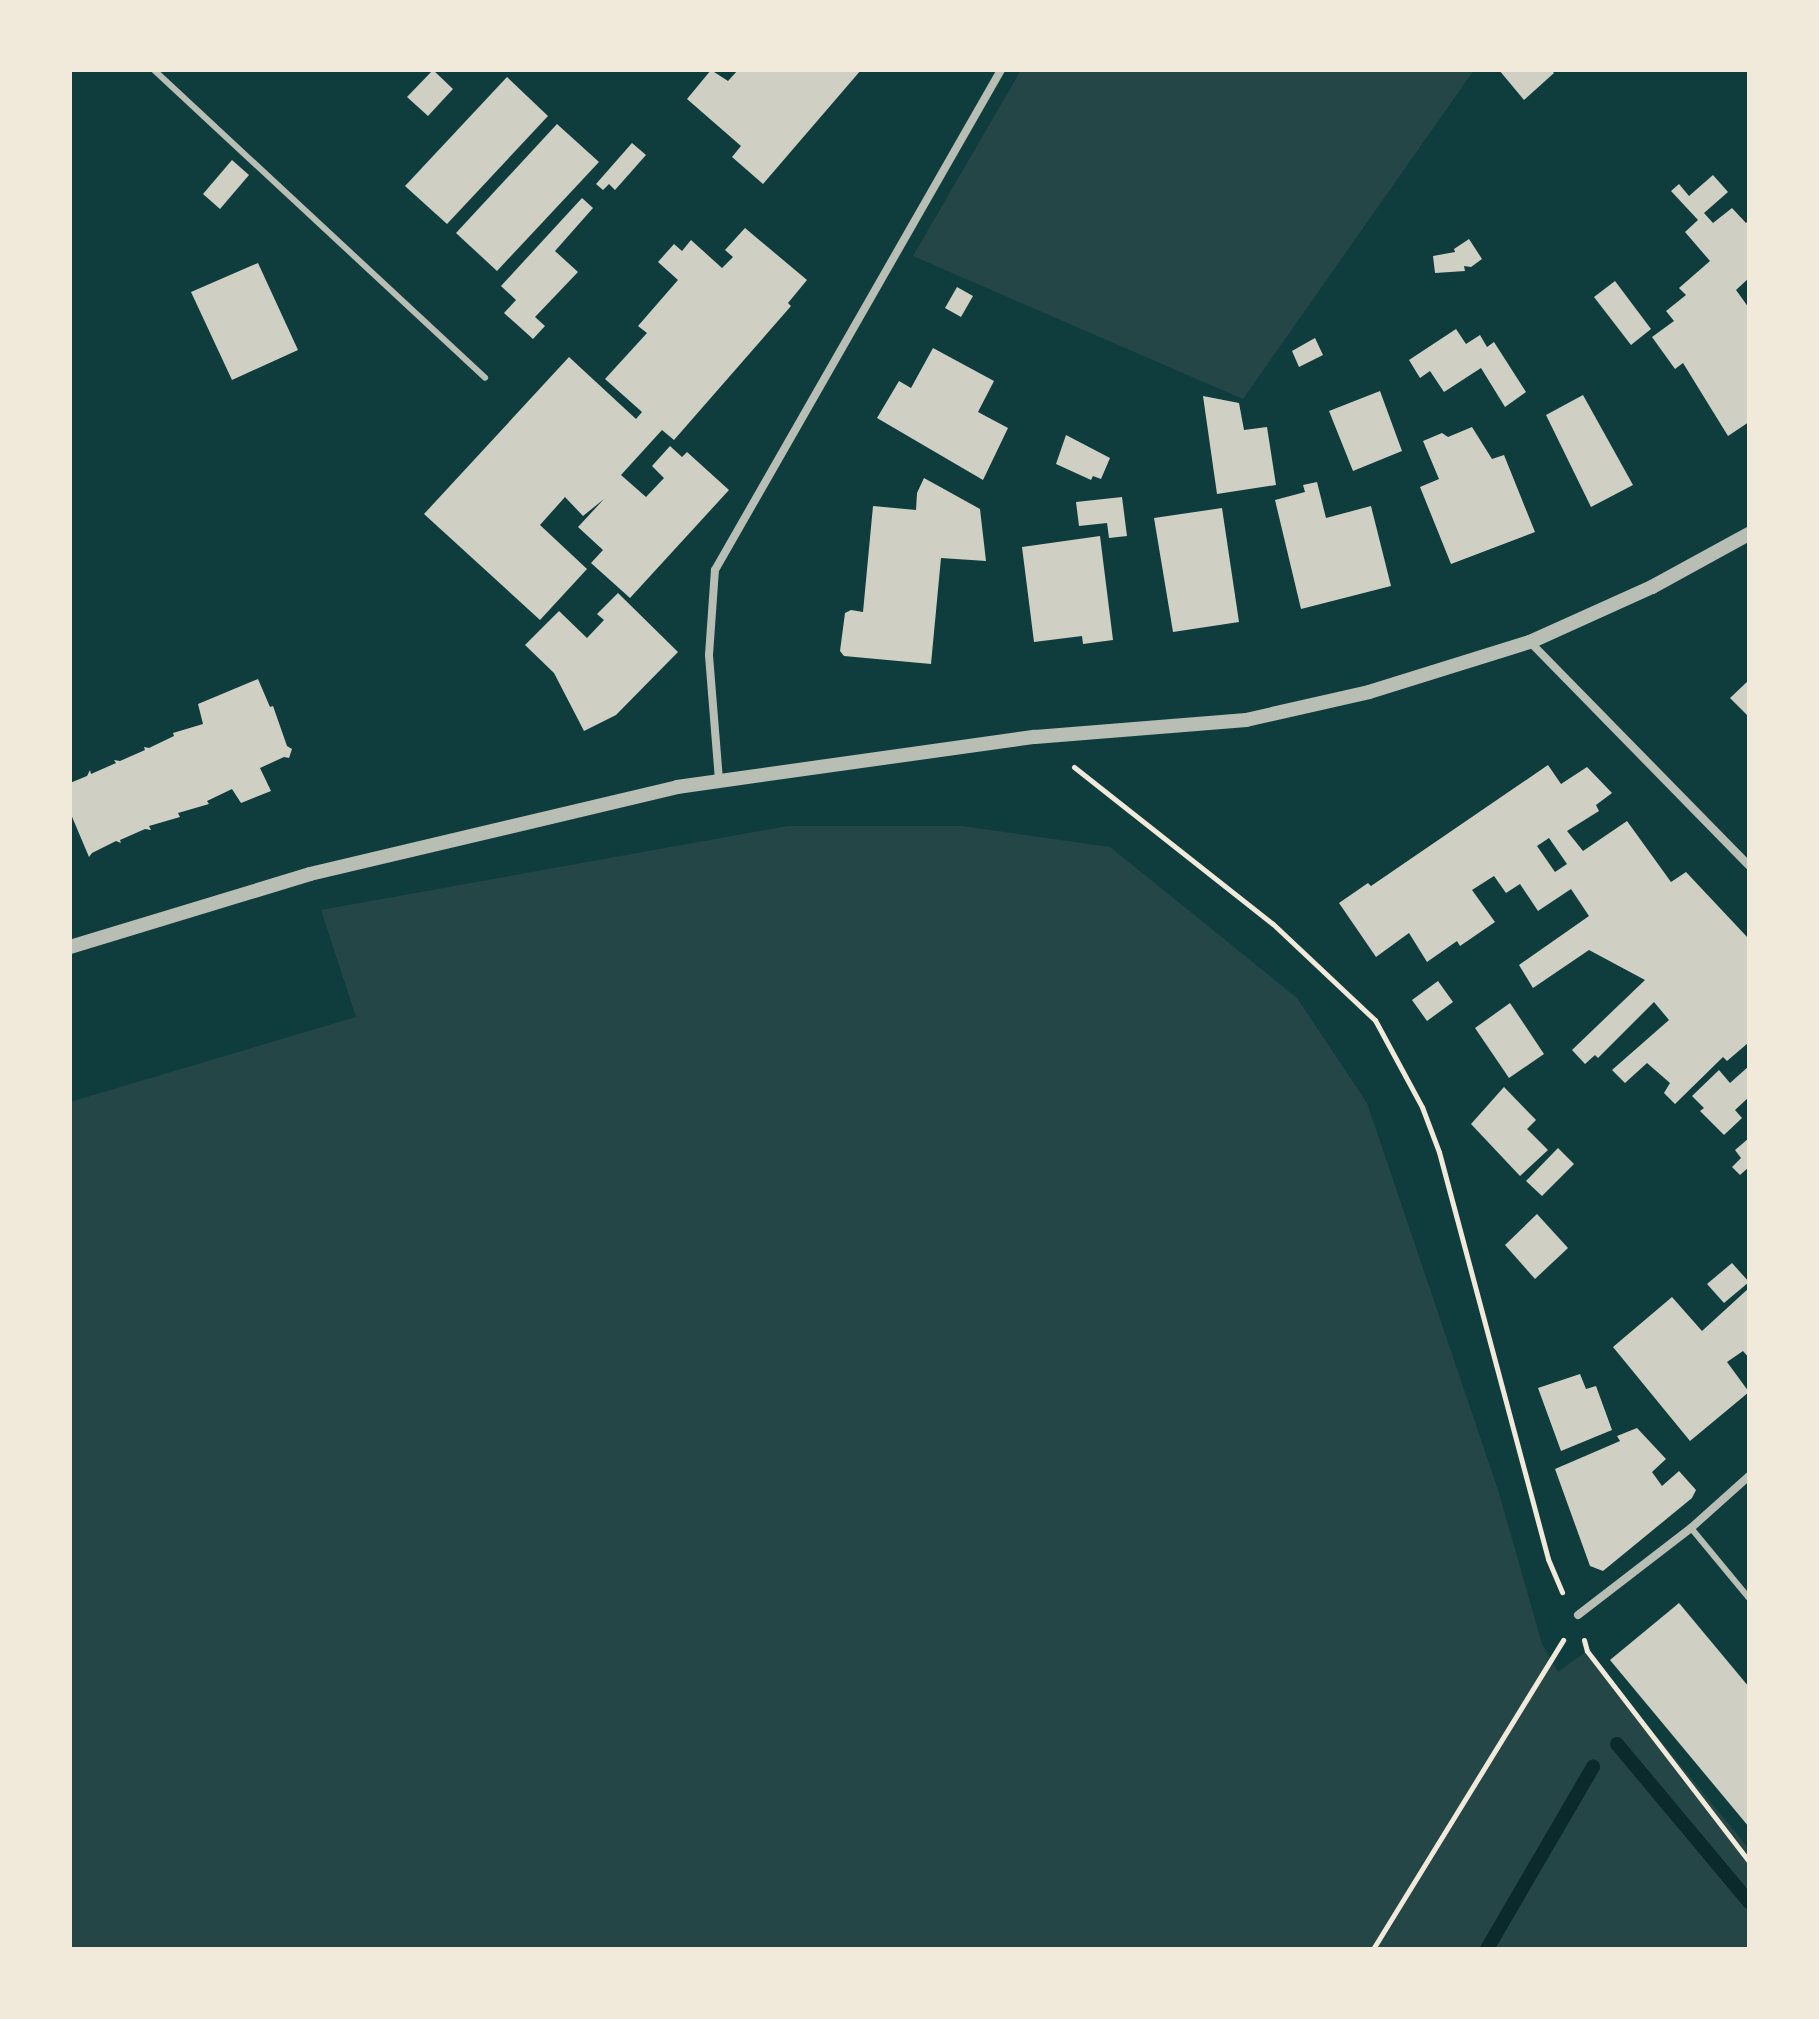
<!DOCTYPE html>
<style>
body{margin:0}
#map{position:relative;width:1819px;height:2019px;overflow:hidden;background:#0f3d3e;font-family:Helvetica,sans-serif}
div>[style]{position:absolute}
.green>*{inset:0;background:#244646}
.stream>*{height:14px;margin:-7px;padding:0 7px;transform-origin:7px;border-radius:7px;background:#0a2a2b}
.building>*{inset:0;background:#cfcfc3}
.path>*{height:5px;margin:-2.5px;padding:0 2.5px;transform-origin:2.5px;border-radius:2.5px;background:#f1e9da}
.service>*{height:6px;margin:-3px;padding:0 3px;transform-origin:3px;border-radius:3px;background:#b8beb3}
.minor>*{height:8px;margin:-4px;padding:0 4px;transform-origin:4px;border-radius:4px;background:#b8beb3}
.tertiary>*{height:14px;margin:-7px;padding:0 7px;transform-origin:7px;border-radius:7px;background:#b8beb3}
span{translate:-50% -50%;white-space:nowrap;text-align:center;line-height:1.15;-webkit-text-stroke:7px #f1e9da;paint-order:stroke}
.frame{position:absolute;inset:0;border:72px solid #f1e9da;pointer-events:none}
</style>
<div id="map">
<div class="green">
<div style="clip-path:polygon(1021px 70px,1474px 70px,1243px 399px,913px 256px)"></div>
<div style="clip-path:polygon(788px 826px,962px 826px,1110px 847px,1297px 998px,1367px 1103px,1498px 1490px,1542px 1644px,1558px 1672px,1587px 1651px,1749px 1849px,1749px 1949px,70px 1949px,70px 1102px,356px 1017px,321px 910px)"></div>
</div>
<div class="stream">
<div style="left:1617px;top:1744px;width:206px;rotate:50.1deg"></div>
<div style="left:1487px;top:1949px;width:211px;rotate:-59.8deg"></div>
</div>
<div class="building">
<div style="clip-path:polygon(433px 70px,453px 89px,428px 116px,407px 97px)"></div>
<div style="clip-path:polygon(711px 70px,728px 81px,738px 70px,861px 70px,763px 184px,732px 157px,741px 146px,687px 99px)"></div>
<div style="clip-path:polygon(1499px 70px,1551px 70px,1554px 73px,1524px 100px)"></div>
<div style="clip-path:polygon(507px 77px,548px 116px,447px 224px,405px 186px)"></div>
<div style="clip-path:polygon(557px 124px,599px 162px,497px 271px,456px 233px)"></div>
<div style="clip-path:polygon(632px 143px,646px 155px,615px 190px,609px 184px,603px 190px,596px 184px)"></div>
<div style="clip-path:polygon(232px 160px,249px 175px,220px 209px,203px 194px)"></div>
<div style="clip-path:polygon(1713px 175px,1728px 192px,1704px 213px,1713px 223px,1732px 208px,1746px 223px,1749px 220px,1749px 278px,1736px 290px,1749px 308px,1749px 422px,1728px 436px,1683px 363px,1675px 369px,1652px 337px,1674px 321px,1666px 311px,1686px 295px,1679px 288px,1710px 261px,1685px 232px,1698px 220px,1671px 191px,1679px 184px,1689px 196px)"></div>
<div style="clip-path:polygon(582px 198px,593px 208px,555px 251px,578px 272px,535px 317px,545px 326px,533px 339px,504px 313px,516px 300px,501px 286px)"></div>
<div style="clip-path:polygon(745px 228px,807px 280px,788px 303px,791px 306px,674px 440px,662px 430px,621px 475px,646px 497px,664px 478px,652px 466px,670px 446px,682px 457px,687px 452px,729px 490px,630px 598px,591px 563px,603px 550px,578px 527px,604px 499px,583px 516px,565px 497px,540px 525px,587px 569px,540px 620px,424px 514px,569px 357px,636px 419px,642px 412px,605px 379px,647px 333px,638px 326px,678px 280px,658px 262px,674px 244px,682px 251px,691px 240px,722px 268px,733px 257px,725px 250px)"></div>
<div style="clip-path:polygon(1469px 239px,1482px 259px,1471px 267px,1464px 266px,1465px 271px,1435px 273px,1433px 256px,1455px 252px,1454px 249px)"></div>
<div style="clip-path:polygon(258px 263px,298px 350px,232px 380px,191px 292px)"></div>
<div style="clip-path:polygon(1615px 281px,1651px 329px,1631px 345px,1594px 297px)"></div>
<div style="clip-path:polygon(957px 287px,973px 296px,961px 317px,945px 308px)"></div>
<div style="clip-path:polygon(1456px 329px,1466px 344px,1480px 335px,1487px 347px,1494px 342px,1526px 392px,1505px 407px,1481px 368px,1444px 392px,1430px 371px,1420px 378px,1409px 360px)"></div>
<div style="clip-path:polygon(1315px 338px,1323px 355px,1299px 367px,1292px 351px)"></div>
<div style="clip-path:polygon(933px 348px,994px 381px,978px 412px,1008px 428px,983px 480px,877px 418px,899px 381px,911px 388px)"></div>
<div style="clip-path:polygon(1380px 391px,1402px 451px,1353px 471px,1329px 411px)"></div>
<div style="clip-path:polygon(1583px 395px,1633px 485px,1591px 507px,1546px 415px)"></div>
<div style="clip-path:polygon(1203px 396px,1239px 403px,1244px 430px,1267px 427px,1276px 485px,1217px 494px)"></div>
<div style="clip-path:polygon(1472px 427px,1492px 459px,1504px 455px,1535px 532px,1451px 564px,1420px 487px,1439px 479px,1423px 441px,1442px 433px,1448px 437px)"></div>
<div style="clip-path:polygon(1066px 435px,1110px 458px,1101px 479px,1093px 476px,1091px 480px,1056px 464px)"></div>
<div style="clip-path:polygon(924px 478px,980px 509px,986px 561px,941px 558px,931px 664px,844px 656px,840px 651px,845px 613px,851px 610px,863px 612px,873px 506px,916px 510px,917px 493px)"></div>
<div style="clip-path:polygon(1317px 482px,1326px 518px,1371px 506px,1391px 586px,1301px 609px,1275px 500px,1305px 492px,1303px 485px)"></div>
<div style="clip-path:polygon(1122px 497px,1127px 536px,1109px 538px,1107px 523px,1079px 526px,1076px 502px)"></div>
<div style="clip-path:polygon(1222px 508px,1239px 622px,1173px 632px,1154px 518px)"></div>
<div style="clip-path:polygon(1100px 536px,1113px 640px,1083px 644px,1082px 636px,1034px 642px,1022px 547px)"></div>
<div style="clip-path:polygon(618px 593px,678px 652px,616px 715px,584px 731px,554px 673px,525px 645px,559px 611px,587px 638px,604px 620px,597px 614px)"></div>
<div style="clip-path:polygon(258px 679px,270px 707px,273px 706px,287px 746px,292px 749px,289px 758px,284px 757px,260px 768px,271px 791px,241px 803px,232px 789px,207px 801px,209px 804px,178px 813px,180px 817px,149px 826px,151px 830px,145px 829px,120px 840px,121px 843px,116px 841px,92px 853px,89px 857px,70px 812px,70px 783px,87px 776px,90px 770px,91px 774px,116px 763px,114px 760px,120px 761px,145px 750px,144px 747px,149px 748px,174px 736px,173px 733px,203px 724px,198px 704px)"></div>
<div style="clip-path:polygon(1749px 680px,1749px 717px,1730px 698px)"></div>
<div style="clip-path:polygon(evenodd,1548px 765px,1561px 784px,1587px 767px,1612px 793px,1596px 805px,1599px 811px,1567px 831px,1583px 851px,1627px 821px,1671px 882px,1686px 872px,1749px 939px,1748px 1043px,1727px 1061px,1723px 1057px,1675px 1104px,1664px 1093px,1670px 1083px,1647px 1063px,1625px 1083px,1612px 1070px,1669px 1020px,1654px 1002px,1598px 1058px,1595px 1055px,1585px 1064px,1572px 1050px,1645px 980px,1589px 950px,1533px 988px,1519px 965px,1589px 916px,1571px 889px,1538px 911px,1520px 884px,1506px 893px,1494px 876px,1472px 890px,1495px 922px,1460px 946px,1457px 941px,1427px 962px,1409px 933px,1376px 957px,1339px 903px,1368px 883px,1371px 886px,1548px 765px,1549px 838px,1567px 864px,1555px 872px,1537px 846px,1549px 838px)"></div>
<div style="clip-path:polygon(1438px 981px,1453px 1002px,1427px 1021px,1412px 1000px)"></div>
<div style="clip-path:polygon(1510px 1003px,1544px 1054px,1509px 1078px,1475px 1028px)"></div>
<div style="clip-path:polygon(1749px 1066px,1749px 1097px,1735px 1110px,1742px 1118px,1724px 1135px,1700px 1111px,1704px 1108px,1692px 1096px,1719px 1070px,1730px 1083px)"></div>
<div style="clip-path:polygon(1504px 1087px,1536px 1120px,1527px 1129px,1548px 1150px,1520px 1176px,1471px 1124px)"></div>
<div style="clip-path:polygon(1749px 1138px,1749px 1167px,1740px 1175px,1732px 1167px,1741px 1158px,1735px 1150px)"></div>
<div style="clip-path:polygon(1558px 1148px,1574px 1164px,1542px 1196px,1526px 1181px)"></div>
<div style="clip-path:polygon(1537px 1214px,1568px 1248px,1535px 1279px,1505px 1245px)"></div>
<div style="clip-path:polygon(1732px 1263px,1749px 1282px,1724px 1303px,1707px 1284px)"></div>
<div style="clip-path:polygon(1749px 1288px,1749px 1358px,1743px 1351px,1727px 1362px,1749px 1392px,1690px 1441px,1613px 1347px,1672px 1297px,1702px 1331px)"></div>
<div style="clip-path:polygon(1580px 1374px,1586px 1389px,1596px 1386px,1612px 1430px,1561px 1451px,1538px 1388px)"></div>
<div style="clip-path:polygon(1637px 1428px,1666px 1459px,1652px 1472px,1662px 1486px,1679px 1471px,1696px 1490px,1692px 1498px,1603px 1571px,1590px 1566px,1555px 1469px,1620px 1441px,1617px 1436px)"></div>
<div style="clip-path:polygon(1679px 1603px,1749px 1687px,1749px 1827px,1610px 1660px)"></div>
</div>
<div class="path">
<div style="left:1074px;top:767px;width:253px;rotate:38.3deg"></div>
<div style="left:1273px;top:924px;width:140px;rotate:43.3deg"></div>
<div style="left:1375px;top:1020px;width:99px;rotate:61.6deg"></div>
<div style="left:1422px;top:1107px;width:48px;rotate:69.3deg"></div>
<div style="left:1439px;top:1152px;width:421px;rotate:75deg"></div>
<div style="left:1548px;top:1559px;width:36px;rotate:67deg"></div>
<div style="left:1584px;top:1640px;width:11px;rotate:75deg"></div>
<div style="left:1587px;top:1651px;width:265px;rotate:52.4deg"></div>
<div style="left:1373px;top:1949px;width:363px;rotate:-58.4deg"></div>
</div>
<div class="service">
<div style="left:154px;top:70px;width:452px;rotate:42.9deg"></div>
<div style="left:1691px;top:1528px;width:91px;rotate:50.4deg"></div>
</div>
<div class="minor">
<div style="left:1530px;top:642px;width:313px;rotate:45.6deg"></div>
<div style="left:719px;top:780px;width:125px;rotate:-94.6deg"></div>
<div style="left:709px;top:655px;width:85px;rotate:-86deg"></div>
<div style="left:715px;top:570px;width:576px;rotate:-60.23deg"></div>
<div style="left:1578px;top:1615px;width:143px;rotate:-37.6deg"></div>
<div style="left:1691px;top:1528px;width:78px;rotate:-41.9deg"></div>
</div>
<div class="tertiary">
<div style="left:70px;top:947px;width:251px;rotate:-16.9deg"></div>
<div style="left:310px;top:874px;width:377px;rotate:-13.3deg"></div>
<div style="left:677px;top:787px;width:361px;rotate:-8deg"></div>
<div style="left:1035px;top:737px;width:212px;rotate:-4.6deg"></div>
<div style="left:1246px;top:720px;width:126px;rotate:-12.8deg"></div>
<div style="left:1369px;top:692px;width:169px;rotate:-17.3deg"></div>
<div style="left:1530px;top:642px;width:134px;rotate:-24.3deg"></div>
<div style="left:1652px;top:587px;width:111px;rotate:-28.7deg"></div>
</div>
<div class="frame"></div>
</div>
